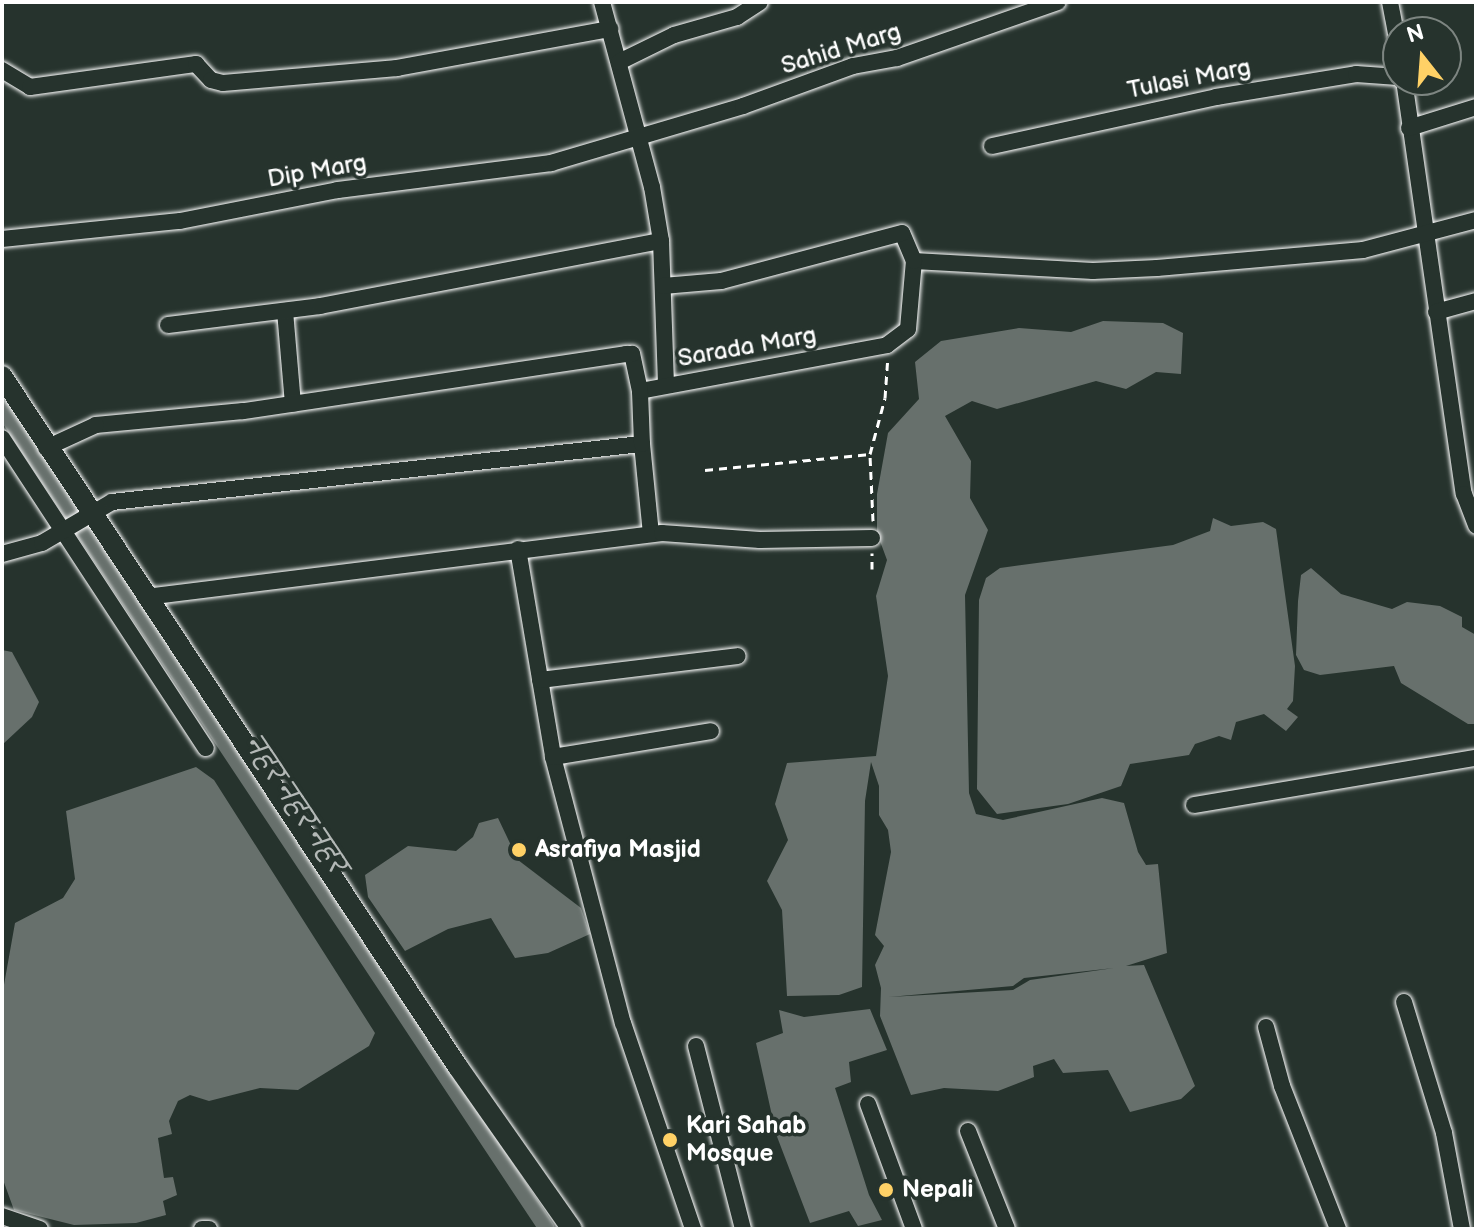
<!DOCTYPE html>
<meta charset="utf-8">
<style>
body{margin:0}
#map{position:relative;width:1478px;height:1231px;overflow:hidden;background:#26332d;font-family:"Balsamiq Sans","Playpen Sans Deva",sans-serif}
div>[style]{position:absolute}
.water>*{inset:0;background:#67706c}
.canal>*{height:16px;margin:-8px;padding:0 8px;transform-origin:8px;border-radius:8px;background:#67706c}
.path>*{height:3px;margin-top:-1.5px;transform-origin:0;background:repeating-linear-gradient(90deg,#fff 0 8px,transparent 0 14px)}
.roads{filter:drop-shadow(0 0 2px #fff) drop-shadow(0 0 2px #fff)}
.minor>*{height:16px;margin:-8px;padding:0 8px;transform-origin:8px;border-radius:8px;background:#26332d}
.major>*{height:20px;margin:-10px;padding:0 10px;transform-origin:10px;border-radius:10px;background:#26332d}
.dots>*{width:22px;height:22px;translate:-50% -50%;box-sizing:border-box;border:4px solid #26332d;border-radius:50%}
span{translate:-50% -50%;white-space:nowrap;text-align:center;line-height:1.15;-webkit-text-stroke:7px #26332d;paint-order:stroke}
.street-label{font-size:24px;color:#fff}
.poi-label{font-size:24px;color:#fff;font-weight:700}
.left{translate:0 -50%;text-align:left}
.water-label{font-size:26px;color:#b3b8b6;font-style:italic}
.frame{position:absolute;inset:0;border:4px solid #fff;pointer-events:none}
.north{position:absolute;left:1382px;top:16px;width:80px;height:80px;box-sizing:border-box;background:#26332d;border:2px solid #7d8581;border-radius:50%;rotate:343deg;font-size:22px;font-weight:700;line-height:32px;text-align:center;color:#fff}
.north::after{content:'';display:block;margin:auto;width:28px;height:36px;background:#ffd166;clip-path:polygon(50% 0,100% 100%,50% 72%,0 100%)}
</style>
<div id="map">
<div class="water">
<div style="clip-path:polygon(evenodd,1103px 321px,1163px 323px,1183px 333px,1181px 374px,1156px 372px,1126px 389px,1096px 381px,997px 409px,972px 401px,945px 416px,971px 461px,970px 498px,988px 530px,965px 595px,969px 793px,976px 814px,1003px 820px,1102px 798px,1124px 803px,1138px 852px,1146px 865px,1158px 864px,1167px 953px,1126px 966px,1144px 965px,1195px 1086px,1181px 1099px,1130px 1112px,1108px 1070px,1063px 1073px,1054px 1059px,1033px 1066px,1034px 1077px,998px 1091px,944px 1088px,911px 1095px,880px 1016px,881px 988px,875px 965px,884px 946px,875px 935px,891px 852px,888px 830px,879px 815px,879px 786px,871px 762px,865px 801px,862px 987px,839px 995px,787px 996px,782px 910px,767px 881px,788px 840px,775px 804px,787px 763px,876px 756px,888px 676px,876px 596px,887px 560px,877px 533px,877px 494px,888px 433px,919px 399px,915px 362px,941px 341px,1019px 328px,1071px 332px,1103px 321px,1114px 968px,1030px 980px,1013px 990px,889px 997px,1013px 986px,1024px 978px,1114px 968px)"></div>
<div style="clip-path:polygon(1213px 518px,1231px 526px,1263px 522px,1276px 529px,1295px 666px,1293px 701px,1287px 709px,1298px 717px,1286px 731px,1264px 714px,1236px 722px,1231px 740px,1219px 736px,1195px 744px,1189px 755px,1130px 764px,1121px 786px,1068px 804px,997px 814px,977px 789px,979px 600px,986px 578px,1000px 568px,1173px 545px,1210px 531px)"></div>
<div style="clip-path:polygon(1311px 568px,1341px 594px,1392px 609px,1407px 602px,1440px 606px,1462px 617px,1462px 627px,1476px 635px,1476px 724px,1468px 724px,1401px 683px,1394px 666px,1320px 675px,1304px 670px,1296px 655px,1298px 601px,1301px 575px)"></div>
<div style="clip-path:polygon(2px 650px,12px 652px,39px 702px,32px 717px,2px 745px)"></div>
<div style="clip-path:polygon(196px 767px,214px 780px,375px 1033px,369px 1046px,298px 1090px,260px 1088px,209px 1101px,190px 1095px,178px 1101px,169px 1121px,172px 1134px,158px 1138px,164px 1178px,173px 1177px,177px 1195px,163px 1201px,166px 1215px,136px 1223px,74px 1225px,14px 1210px,2px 1177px,2px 996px,15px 923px,63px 898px,75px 879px,66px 811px)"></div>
<div style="clip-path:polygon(498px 818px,518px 860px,581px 908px,590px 934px,548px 953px,515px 958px,491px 918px,448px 929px,405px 951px,368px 897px,365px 875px,408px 846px,456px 851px,473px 837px,479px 823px)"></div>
<div style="clip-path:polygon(870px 1009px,887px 1050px,849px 1062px,851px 1082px,835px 1088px,869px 1195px,882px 1220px,858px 1226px,849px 1211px,810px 1223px,776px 1134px,756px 1043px,783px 1033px,779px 1010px,804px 1017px)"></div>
</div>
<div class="canal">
<div style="left:2px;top:408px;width:985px;rotate:56.42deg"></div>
</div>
<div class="path">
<div style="left:705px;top:470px;width:166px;rotate:-5.5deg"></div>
<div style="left:873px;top:521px;width:67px;rotate:-92.6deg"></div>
<div style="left:870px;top:454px;width:58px;rotate:-75deg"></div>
<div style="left:885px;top:398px;width:39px;rotate:-86deg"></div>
<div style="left:872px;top:569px;width:16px;rotate:-90deg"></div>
</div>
<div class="roads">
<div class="minor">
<div style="left:602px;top:2px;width:192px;rotate:74.9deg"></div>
<div style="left:652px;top:187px;width:55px;rotate:80.5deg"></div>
<div style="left:661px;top:241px;width:144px;rotate:88deg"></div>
<div style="left:1390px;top:2px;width:43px;rotate:79.2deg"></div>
<div style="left:619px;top:62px;width:61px;rotate:-26.1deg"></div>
<div style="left:674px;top:35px;width:66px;rotate:-15.9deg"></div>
<div style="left:737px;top:17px;width:27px;rotate:-33deg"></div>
<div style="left:2px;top:70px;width:33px;rotate:31deg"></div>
<div style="left:30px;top:87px;width:168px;rotate:-7.9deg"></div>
<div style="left:196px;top:64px;width:22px;rotate:47deg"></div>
<div style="left:211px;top:80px;width:12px;rotate:14deg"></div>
<div style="left:223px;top:83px;width:175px;rotate:-4.9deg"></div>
<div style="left:397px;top:68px;width:217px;rotate:-10.4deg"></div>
<div style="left:1404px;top:80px;width:418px;rotate:81.8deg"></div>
<div style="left:1464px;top:494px;width:34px;rotate:69deg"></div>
<div style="left:1409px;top:128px;width:70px;rotate:-17.4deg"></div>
<div style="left:992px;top:146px;width:229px;rotate:-12.3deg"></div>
<div style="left:1216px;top:97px;width:142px;rotate:-9.3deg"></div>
<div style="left:1356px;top:74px;width:42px;rotate:4.1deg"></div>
<div style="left:2px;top:239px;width:179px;rotate:-5.8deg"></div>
<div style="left:180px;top:221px;width:161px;rotate:-11.1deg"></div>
<div style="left:338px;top:190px;width:215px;rotate:-7.2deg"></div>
<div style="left:551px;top:163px;width:200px;rotate:-16.5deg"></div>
<div style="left:743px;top:106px;width:117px;rotate:-20deg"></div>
<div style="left:853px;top:66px;width:45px;rotate:-10.3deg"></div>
<div style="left:897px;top:58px;width:170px;rotate:-19.2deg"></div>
<div style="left:914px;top:261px;width:179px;rotate:3.2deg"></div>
<div style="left:1093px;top:271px;width:64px;rotate:-2.7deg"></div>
<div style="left:1157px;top:268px;width:207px;rotate:-5deg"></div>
<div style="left:1363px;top:250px;width:117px;rotate:-14.9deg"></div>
<div style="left:285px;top:311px;width:93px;rotate:85.1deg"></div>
<div style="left:1436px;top:312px;width:41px;rotate:-15.4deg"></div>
<div style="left:168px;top:325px;width:153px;rotate:-7.1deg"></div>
<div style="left:320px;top:306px;width:347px;rotate:-10.8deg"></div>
<div style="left:640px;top:391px;width:251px;rotate:-10.5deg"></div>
<div style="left:887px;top:345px;width:26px;rotate:-37deg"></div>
<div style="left:908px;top:329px;width:68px;rotate:-85deg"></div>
<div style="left:914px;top:261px;width:30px;rotate:-113deg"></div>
<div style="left:902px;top:233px;width:187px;rotate:165.1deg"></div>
<div style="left:721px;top:281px;width:58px;rotate:175.1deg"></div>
<div style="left:2px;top:438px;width:371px;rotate:56.7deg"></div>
<div style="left:642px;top:444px;width:90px;rotate:84.3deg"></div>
<div style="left:518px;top:549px;width:211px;rotate:80.4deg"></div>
<div style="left:553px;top:757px;width:275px;rotate:75.3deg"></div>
<div style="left:623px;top:1023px;width:218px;rotate:71.2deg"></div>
<div style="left:2px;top:554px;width:41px;rotate:-15.4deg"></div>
<div style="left:42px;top:543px;width:81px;rotate:-30.4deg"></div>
<div style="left:112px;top:502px;width:533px;rotate:-6.25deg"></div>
<div style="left:642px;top:444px;width:53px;rotate:-92.2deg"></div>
<div style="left:640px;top:391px;width:38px;rotate:-102deg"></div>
<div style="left:632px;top:354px;width:6px;rotate:180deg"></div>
<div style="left:626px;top:354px;width:387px;rotate:171.5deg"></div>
<div style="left:243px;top:411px;width:148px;rotate:174.6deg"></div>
<div style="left:96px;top:425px;width:55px;rotate:155.3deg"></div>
<div style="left:146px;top:597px;width:520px;rotate:-7.07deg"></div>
<div style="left:662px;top:533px;width:98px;rotate:4.1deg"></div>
<div style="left:760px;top:540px;width:112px;rotate:-1deg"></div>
<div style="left:540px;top:680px;width:199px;rotate:-6.9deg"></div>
<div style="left:553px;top:757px;width:160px;rotate:-9.3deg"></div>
<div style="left:1194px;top:805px;width:286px;rotate:-9.5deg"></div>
<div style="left:1404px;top:1002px;width:137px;rotate:73deg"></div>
<div style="left:1444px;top:1133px;width:98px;rotate:79.4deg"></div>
<div style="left:1266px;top:1027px;width:61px;rotate:74.8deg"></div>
<div style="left:1282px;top:1086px;width:154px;rotate:68.6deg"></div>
<div style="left:696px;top:1046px;width:189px;rotate:75.6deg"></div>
<div style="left:868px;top:1104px;width:133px;rotate:69.8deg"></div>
<div style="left:968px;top:1131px;width:105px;rotate:68.3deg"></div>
<div style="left:2px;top:1216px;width:40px;rotate:18.9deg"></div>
<div style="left:202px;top:1229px;width:7px"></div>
</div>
<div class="major">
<div style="left:2px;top:376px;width:828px;rotate:56.58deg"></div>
<div style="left:458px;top:1067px;width:198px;rotate:54.9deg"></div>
</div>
</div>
<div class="dots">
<div style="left:519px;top:850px;background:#ffd166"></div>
<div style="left:670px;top:1140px;background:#ffd166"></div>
<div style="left:886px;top:1190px;background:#ffd166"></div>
</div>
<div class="street-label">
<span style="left:841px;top:49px;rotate:-17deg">Sahid Marg</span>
<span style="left:1189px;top:79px;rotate:-11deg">Tulasi Marg</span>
<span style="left:317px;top:171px;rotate:-10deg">Dip Marg</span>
<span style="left:747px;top:347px;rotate:-10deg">Sarada Marg</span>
</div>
<div class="poi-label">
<span class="left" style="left:535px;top:850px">Asrafiya Masjid</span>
<span class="left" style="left:686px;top:1140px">Kari Sahab<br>Mosque</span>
<span class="left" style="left:902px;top:1190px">Nepali</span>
</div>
<div class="water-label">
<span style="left:294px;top:805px;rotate:56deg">नहर नहर नहर</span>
</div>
<div class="frame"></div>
<div class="north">N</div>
</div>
